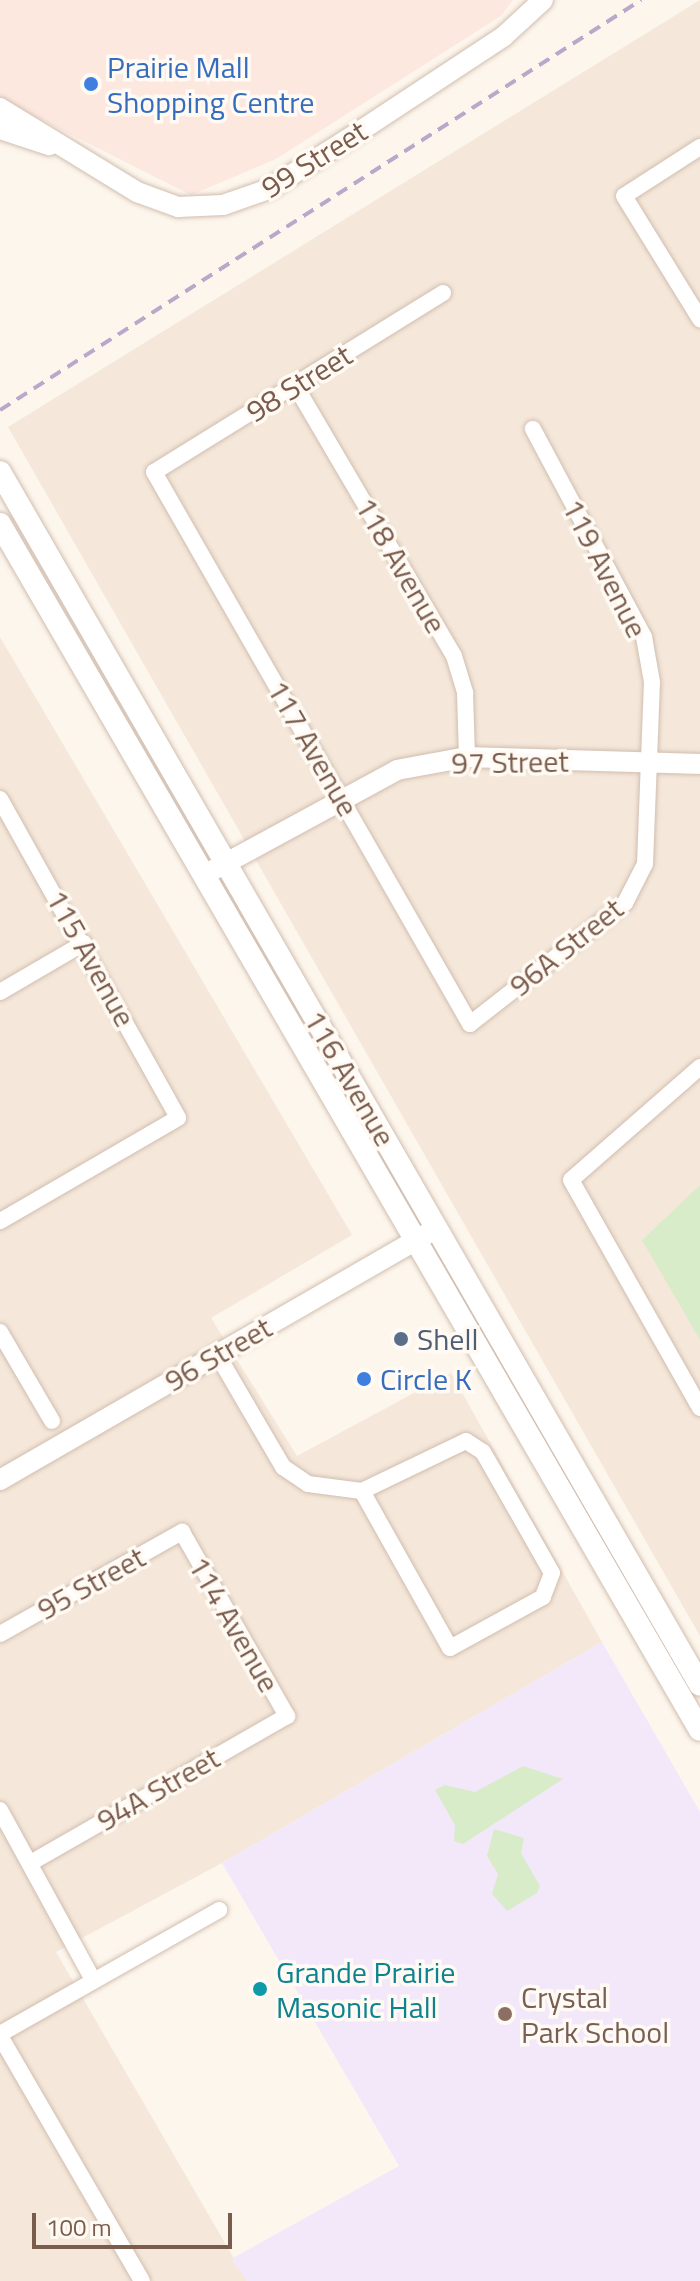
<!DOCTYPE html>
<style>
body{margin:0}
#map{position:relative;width:700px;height:2281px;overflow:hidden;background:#fdf6ec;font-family:"Titillium Web",sans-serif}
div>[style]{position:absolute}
.residential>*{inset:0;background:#f5e8da}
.commercial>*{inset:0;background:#fde8e0}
.education>*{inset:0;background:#f3e8fa}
.green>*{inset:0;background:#d8ecc9}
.roads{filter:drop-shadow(0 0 2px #d1beb0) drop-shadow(0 0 2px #d1beb0)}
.minor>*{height:16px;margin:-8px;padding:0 8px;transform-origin:8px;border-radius:8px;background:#fff}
.tertiary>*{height:20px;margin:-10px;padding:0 10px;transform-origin:10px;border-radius:10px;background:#fff}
.secondary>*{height:22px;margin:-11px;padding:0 11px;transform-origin:11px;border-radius:11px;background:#fff}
.rail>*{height:4px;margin-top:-2px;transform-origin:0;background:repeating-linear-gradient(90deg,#b9a8c9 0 12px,transparent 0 20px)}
.dots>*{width:22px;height:22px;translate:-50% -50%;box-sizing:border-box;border:4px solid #fffaf3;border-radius:50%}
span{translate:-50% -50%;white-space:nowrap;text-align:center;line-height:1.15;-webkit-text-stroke:7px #fffaf3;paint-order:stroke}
.shop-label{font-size:30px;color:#366cbe}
.left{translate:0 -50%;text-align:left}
.street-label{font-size:30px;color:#7a5c4d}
.service-label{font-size:30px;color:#4e5e75}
.culture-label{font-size:30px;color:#0d838f}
.education-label{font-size:30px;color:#785e54}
.scale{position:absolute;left:32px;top:2213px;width:200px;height:36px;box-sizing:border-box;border:4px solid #7a5c4d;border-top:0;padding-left:10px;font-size:24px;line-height:28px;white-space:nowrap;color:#7a5c4d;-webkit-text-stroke:6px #fffaf3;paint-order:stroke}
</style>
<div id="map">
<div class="residential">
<div style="clip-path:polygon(700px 0,700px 1636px,8px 427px)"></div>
<div style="clip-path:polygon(0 637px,352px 1235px,211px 1318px,297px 1456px,451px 1373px,602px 1642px,222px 1863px,56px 1952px,247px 2281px,0 2281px)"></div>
</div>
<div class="commercial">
<div style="clip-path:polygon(0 0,513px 0,501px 16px,276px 159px,191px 195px,0 99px)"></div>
</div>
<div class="education">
<div style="clip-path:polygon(602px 1642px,700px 1812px,700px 2281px,247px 2281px,231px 2259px,399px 2166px,222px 1863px)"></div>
</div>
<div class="green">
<div style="clip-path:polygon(700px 1185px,700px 1340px,642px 1240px)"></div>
<div style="clip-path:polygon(523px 1766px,563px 1779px,463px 1844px,454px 1841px,455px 1825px,435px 1790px,445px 1785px,475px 1792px)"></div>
<div style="clip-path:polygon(494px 1829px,524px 1838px,521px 1853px,540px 1886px,537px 1893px,507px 1911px,492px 1894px,498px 1874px,487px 1856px)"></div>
</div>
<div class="roads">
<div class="minor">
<div style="left:700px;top:147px;width:90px;rotate:147.2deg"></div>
<div style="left:624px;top:196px;width:145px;rotate:58.3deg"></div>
<div style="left:443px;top:293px;width:340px;rotate:148.2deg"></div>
<div style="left:154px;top:472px;width:636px;rotate:60.21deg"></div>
<div style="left:470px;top:1024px;width:197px;rotate:-38deg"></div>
<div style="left:625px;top:903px;width:44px;rotate:-62.9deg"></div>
<div style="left:645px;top:864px;width:182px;rotate:-87.8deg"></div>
<div style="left:652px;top:682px;width:46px;rotate:-100.1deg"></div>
<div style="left:644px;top:637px;width:236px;rotate:-118.1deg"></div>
<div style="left:295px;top:385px;width:314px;rotate:59.6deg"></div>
<div style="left:454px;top:656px;width:39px;rotate:73deg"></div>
<div style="left:465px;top:693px;width:64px;rotate:88.2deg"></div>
<div style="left:0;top:799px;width:365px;rotate:60.8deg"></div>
<div style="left:178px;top:1118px;width:206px;rotate:149.9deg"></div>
<div style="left:0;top:992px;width:97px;rotate:-30.3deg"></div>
<div style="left:700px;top:1067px;width:171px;rotate:138.8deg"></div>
<div style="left:571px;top:1180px;width:262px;rotate:60.5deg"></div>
<div style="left:0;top:1332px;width:103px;rotate:59.7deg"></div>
<div style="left:217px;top:1354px;width:131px;rotate:59.7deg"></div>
<div style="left:283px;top:1467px;width:30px;rotate:34deg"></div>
<div style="left:308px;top:1484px;width:54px;rotate:7.4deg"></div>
<div style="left:362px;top:1491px;width:115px;rotate:-25.7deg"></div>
<div style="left:466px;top:1441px;width:20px;rotate:33deg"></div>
<div style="left:483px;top:1452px;width:139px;rotate:60.3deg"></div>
<div style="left:552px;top:1573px;width:26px;rotate:111deg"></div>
<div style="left:543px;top:1597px;width:106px;rotate:151.3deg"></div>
<div style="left:450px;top:1648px;width:180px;rotate:-119.3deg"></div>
<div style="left:0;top:1634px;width:209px;rotate:-29.3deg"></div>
<div style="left:182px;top:1532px;width:212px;rotate:60.3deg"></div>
<div style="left:287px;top:1716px;width:296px;rotate:150.2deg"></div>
<div style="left:0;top:1810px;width:194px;rotate:61.3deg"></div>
<div style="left:0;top:2034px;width:252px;rotate:-29.5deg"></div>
<div style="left:0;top:2036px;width:283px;rotate:59.9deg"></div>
</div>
<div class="tertiary">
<div style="left:0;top:108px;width:161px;rotate:31.5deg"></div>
<div style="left:137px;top:192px;width:44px;rotate:20.1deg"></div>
<div style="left:178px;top:207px;width:45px;rotate:-2.5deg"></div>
<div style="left:223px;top:205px;width:49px;rotate:-19.2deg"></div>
<div style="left:269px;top:189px;width:93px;rotate:-32.3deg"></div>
<div style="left:348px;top:139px;width:187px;rotate:-33.4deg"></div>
<div style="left:504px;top:36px;width:53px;rotate:-42.7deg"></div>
<div style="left:0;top:129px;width:52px;rotate:18.1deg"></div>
<div style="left:204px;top:875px;width:220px;rotate:-28.5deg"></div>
<div style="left:397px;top:770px;width:71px;rotate:-10.5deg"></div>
<div style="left:467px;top:757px;width:233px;rotate:1.7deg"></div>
<div style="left:0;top:1480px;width:504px;rotate:-29.97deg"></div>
</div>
<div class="secondary">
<div style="left:0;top:472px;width:1400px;rotate:60.01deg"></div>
<div style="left:0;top:524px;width:1394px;rotate:59.87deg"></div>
</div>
</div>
<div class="rail">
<div style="left:0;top:410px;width:761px;rotate:-32.6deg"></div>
</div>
<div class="dots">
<div style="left:91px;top:84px;background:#3f7fe0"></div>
<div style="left:401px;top:1339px;background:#5c6f8a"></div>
<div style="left:364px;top:1379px;background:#3f7fe0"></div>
<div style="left:260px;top:1989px;background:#0f9aa8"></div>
<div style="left:505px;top:2014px;background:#8d6e63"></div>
</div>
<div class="shop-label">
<span class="left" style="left:107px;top:84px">Prairie Mall<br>Shopping Centre</span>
<span class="left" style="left:380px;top:1379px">Circle K</span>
</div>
<div class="street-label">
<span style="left:314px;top:159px;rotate:-32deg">99 Street</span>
<span style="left:299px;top:383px;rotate:-32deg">98 Street</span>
<span style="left:401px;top:565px;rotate:60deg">118 Avenue</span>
<span style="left:605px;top:568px;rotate:63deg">119 Avenue</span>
<span style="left:313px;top:748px;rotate:60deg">117 Avenue</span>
<span style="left:510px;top:762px;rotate:-1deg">97 Street</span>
<span style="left:566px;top:947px;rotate:-39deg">96A Street</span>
<span style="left:91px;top:958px;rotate:61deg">115 Avenue</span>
<span style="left:350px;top:1078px;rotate:60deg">116 Avenue</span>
<span style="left:218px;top:1354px;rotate:-30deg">96 Street</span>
<span style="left:91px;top:1583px;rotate:-29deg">95 Street</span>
<span style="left:234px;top:1624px;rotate:60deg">114 Avenue</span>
<span style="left:158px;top:1789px;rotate:-30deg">94A Street</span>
</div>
<div class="service-label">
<span class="left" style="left:417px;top:1339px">Shell</span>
</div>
<div class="culture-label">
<span class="left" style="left:276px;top:1989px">Grande Prairie<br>Masonic Hall</span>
</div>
<div class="education-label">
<span class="left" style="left:521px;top:2014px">Crystal<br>Park School</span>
</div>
<div class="scale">100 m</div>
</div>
